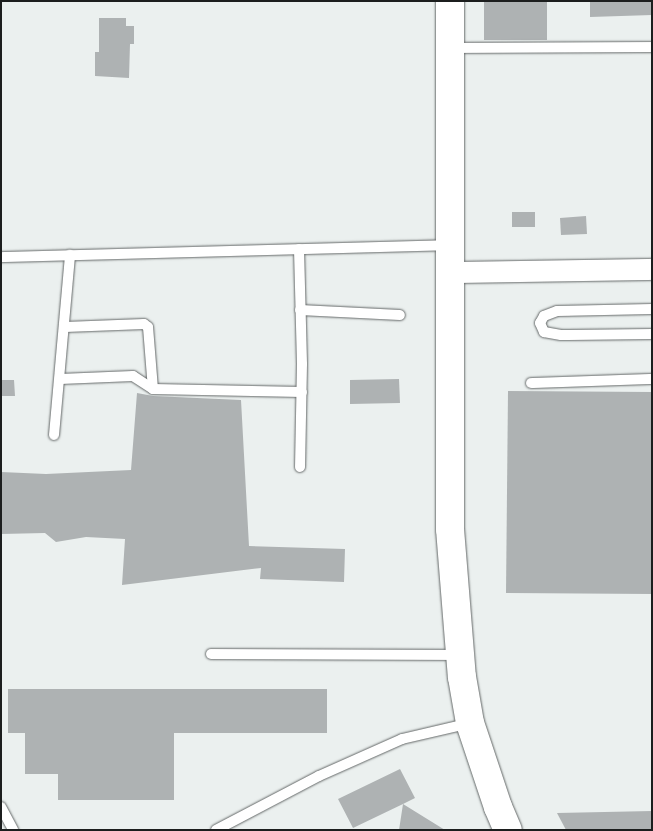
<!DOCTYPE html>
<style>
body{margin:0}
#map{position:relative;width:653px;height:831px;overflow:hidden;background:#ebf0ef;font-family:Ubuntu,sans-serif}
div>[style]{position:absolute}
.building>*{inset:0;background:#aeb2b3}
.roads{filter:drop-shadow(0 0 1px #646868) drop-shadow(0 0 1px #646868)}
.lane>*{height:10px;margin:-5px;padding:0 5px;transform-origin:5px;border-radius:5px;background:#fff}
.street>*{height:21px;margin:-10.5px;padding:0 10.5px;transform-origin:10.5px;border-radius:10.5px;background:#fff}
.secondary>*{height:28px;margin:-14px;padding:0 14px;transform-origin:14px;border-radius:14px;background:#fff}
span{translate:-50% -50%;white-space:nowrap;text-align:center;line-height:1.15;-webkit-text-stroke:5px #fff;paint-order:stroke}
.frame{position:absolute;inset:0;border:2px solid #1c1e1e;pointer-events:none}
</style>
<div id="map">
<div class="building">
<div style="clip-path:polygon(484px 1px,547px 1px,547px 40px,484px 40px)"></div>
<div style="clip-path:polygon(590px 1px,652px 1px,652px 15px,590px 17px)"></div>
<div style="clip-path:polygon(99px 18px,126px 18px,126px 26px,134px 26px,134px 44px,130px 44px,129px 78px,95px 76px,95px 52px,99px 52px)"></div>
<div style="clip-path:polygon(512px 212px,535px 212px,535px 227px,512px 227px)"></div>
<div style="clip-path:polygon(586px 216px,587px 234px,561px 235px,560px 218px)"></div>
<div style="clip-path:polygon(399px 379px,400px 403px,350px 404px,350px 380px)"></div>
<div style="clip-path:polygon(1px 380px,14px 380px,15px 396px,1px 396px)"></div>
<div style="clip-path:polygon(508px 391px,652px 392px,652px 594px,506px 593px)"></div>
<div style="clip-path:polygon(137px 393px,153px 396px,241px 400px,249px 546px,345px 549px,344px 582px,260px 579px,261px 568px,122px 585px,125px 539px,86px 537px,56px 542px,45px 533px,1px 534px,1px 472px,46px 474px,131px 470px)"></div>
<div style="clip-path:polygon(8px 689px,327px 689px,327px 733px,174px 733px,174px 800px,58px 800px,58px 774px,25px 774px,25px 733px,8px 733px)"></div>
<div style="clip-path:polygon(400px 769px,415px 798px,403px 804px,445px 830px,399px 830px,403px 804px,353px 828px,338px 799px)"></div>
<div style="clip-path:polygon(652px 811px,652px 830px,566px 830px,557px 813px)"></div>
</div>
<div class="roads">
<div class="lane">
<div style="left:451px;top:48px;width:201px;rotate:-0.3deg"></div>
<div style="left:299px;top:249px;width:115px;rotate:88.5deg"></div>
<div style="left:302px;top:364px;width:103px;rotate:91.1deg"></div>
<div style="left:1px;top:257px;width:449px;rotate:-1.5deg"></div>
<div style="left:652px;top:309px;width:95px;rotate:178.8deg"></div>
<div style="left:557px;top:311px;width:14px;rotate:159deg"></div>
<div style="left:544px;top:316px;width:8px;rotate:120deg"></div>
<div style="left:540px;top:323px;width:10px;rotate:66deg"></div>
<div style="left:544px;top:332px;width:17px;rotate:10deg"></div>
<div style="left:561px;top:335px;width:91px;rotate:-0.6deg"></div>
<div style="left:300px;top:310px;width:100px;rotate:2.9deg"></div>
<div style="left:65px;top:327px;width:79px;rotate:-2.2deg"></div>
<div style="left:144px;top:324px;width:5px;rotate:37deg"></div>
<div style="left:148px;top:327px;width:62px;rotate:85.4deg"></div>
<div style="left:60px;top:379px;width:73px;rotate:-2.4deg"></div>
<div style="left:133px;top:376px;width:24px;rotate:33deg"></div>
<div style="left:153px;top:389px;width:149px;rotate:1.2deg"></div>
<div style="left:531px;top:383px;width:121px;rotate:-1.9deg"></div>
<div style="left:54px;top:435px;width:181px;rotate:-84.9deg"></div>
<div style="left:211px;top:654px;width:249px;rotate:0.2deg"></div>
<div style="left:1px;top:807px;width:26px;rotate:62deg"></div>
<div style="left:216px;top:830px;width:116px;rotate:-27.7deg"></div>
<div style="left:319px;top:776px;width:91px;rotate:-24deg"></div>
<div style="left:402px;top:739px;width:70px;rotate:-13.2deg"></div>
</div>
<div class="street">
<div style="left:451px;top:272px;width:201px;rotate:-0.9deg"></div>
</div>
<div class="secondary">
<div style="left:450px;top:1px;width:528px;rotate:90deg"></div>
<div style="left:450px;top:529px;width:148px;rotate:85.4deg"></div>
<div style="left:462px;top:677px;width:47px;rotate:80.1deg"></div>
<div style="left:470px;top:723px;width:89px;rotate:71.6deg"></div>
<div style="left:498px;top:807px;width:25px;rotate:67deg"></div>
</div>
</div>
<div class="frame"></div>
</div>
